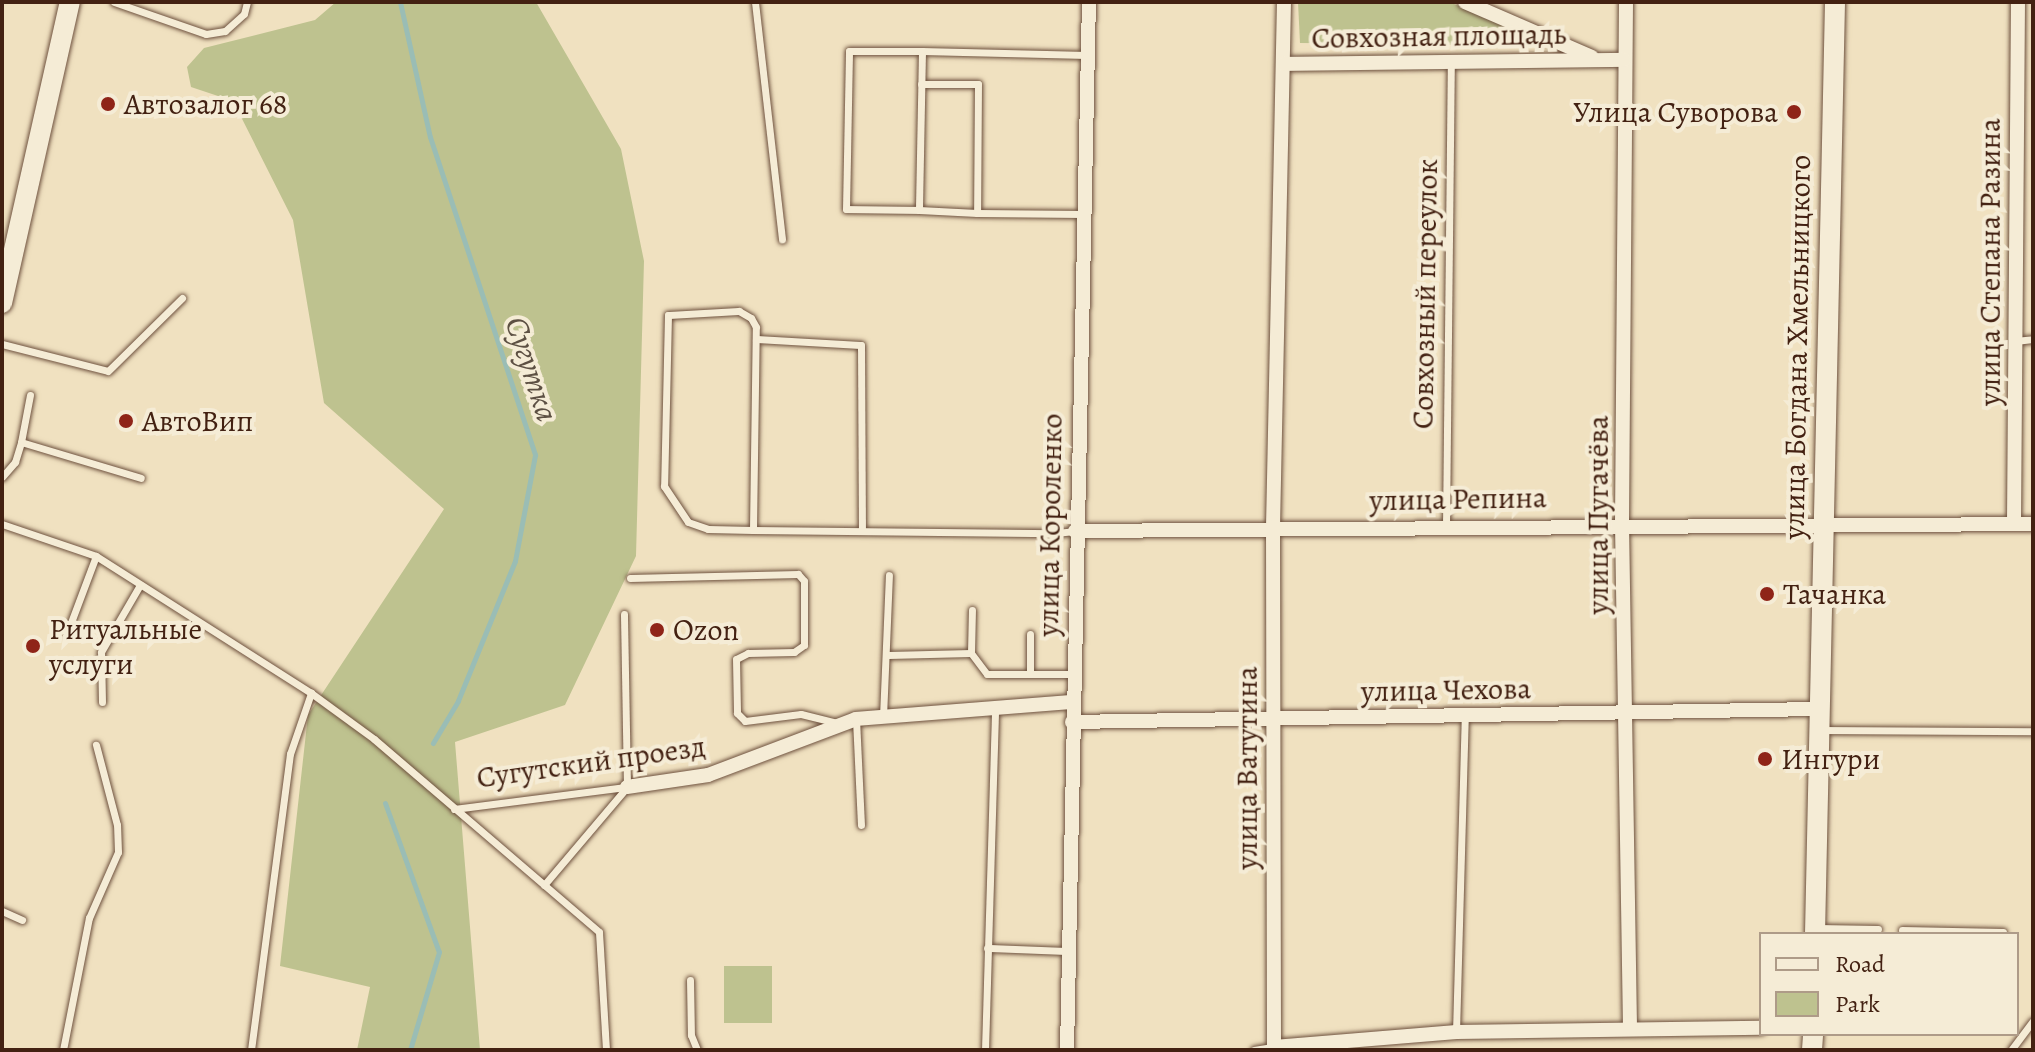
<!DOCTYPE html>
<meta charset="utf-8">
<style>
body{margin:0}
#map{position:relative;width:2035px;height:1052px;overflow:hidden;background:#f0e1c0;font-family:Alegreya,serif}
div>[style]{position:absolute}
.green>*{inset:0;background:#bec28f}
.stream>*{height:5px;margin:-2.5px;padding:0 2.5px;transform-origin:2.5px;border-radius:2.5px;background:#9abdb5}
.roads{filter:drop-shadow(0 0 2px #6e513e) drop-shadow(0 0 2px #6e513e)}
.service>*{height:7px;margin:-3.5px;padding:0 3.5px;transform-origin:3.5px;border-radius:3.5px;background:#f5ecd6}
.minor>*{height:14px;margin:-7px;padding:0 7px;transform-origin:7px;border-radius:7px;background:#f5ecd6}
.secondary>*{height:20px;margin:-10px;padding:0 10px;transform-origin:10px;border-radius:10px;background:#f5ecd6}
.dots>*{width:22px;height:22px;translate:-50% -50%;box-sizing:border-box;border:4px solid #f5ecd6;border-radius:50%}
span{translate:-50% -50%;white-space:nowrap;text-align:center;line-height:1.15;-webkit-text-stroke:8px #f5ecd6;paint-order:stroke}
.street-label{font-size:30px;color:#432112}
.poi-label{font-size:30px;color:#432112}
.left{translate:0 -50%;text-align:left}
.right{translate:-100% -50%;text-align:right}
.water-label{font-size:32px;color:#5d5043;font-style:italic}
.frame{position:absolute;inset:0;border:4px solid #432112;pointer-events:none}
.legend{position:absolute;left:1759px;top:932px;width:260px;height:104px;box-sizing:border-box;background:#f5ecd6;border:2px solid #ae9b88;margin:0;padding:10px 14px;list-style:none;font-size:24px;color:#432112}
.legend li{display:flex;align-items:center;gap:16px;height:40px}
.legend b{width:40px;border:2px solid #ae9b88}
</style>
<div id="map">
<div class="green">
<div style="clip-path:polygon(336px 2px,536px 2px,621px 149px,644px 261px,636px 556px,565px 705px,455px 742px,480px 1050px,357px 1050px,370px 987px,280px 966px,308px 715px,444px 509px,324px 403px,293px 220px,233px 101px,191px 87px,187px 67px,204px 48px,315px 20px)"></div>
<div style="clip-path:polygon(1298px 2px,1449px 2px,1557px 46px,1300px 43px)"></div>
<div style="clip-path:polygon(724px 966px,772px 966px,772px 1023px,724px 1023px)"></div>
</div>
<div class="stream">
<div style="left:400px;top:2px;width:138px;rotate:77.5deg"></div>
<div style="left:430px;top:137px;width:335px;rotate:71.7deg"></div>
<div style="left:535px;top:455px;width:108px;rotate:100.7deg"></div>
<div style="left:515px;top:561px;width:151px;rotate:112.2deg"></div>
<div style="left:458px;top:701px;width:49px;rotate:120.8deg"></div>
<div style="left:385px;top:803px;width:158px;rotate:70.1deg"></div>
<div style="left:439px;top:952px;width:102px;rotate:106.5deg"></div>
</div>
<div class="roads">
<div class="service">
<div style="left:114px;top:2px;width:97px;rotate:19.2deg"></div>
<div style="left:206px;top:34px;width:19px;rotate:-9deg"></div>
<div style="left:225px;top:31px;width:25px;rotate:-42deg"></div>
<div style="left:244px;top:14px;width:12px;rotate:-76deg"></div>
<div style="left:755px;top:2px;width:239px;rotate:83.5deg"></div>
<div style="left:922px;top:51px;width:159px;rotate:91.1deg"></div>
<div style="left:919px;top:210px;width:73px;rotate:-179.2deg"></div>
<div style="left:846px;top:209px;width:158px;rotate:-88.9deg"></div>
<div style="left:849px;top:51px;width:73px"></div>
<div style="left:922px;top:51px;width:165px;rotate:1.4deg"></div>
<div style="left:921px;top:84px;width:57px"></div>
<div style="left:978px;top:84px;width:129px;rotate:90.4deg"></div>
<div style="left:977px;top:213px;width:106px;rotate:0.5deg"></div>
<div style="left:919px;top:210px;width:58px;rotate:3deg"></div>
<div style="left:756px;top:339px;width:105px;rotate:3.3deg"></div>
<div style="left:861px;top:345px;width:185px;rotate:89.7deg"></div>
<div style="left:2015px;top:341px;width:18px;rotate:-6deg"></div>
<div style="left:2px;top:344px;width:109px;rotate:14.3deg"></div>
<div style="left:108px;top:371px;width:104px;rotate:-44.6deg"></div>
<div style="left:30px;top:395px;width:48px;rotate:100.8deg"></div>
<div style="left:21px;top:442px;width:125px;rotate:16.7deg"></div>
<div style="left:2px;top:477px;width:20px;rotate:-49deg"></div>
<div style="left:15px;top:462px;width:21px;rotate:-73deg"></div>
<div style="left:2px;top:524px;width:99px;rotate:18.8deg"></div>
<div style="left:96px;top:556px;width:255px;rotate:32.5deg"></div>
<div style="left:311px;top:693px;width:78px;rotate:36.1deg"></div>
<div style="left:374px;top:739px;width:296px;rotate:40.6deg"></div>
<div style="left:599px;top:932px;width:118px;rotate:86.6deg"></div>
<div style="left:1446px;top:526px;width:463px;rotate:-89.4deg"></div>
<div style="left:753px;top:530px;width:203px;rotate:-89.2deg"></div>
<div style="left:756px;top:327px;width:10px;rotate:-119deg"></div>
<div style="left:751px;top:318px;width:14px;rotate:-150deg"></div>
<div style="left:739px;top:311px;width:71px;rotate:176.8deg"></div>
<div style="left:668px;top:315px;width:171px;rotate:91.3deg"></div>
<div style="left:664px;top:486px;width:43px;rotate:56.3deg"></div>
<div style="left:688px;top:522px;width:21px;rotate:19deg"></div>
<div style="left:708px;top:529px;width:45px;rotate:1.3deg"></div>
<div style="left:753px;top:530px;width:303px;rotate:0.6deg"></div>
<div style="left:1056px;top:533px;width:18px;rotate:-6deg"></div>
<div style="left:630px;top:578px;width:168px;rotate:-1.4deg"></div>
<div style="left:798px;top:574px;width:9px;rotate:49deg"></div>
<div style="left:804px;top:581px;width:64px;rotate:90deg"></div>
<div style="left:804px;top:645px;width:12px;rotate:145deg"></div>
<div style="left:794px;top:652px;width:46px;rotate:178.8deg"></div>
<div style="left:748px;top:653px;width:13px;rotate:153deg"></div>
<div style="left:736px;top:659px;width:54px;rotate:88.9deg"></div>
<div style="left:737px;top:713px;width:11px;rotate:45deg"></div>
<div style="left:745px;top:721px;width:56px;rotate:-7.1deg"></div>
<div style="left:801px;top:714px;width:37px;rotate:14deg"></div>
<div style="left:67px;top:633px;width:82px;rotate:-69.4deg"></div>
<div style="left:971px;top:653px;width:43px;rotate:-88.7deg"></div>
<div style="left:888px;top:655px;width:83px;rotate:-1.4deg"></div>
<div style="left:971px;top:653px;width:26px;rotate:53deg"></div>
<div style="left:987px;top:674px;width:86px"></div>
<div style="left:1030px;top:674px;width:40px;rotate:-90deg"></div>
<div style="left:102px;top:702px;width:50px;rotate:-91.1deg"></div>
<div style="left:101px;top:652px;width:78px;rotate:-59.8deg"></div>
<div style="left:883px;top:717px;width:142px;rotate:-87.6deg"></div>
<div style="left:856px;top:719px;width:106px;rotate:87.3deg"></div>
<div style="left:1821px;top:730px;width:212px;rotate:0.3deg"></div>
<div style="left:454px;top:809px;width:173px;rotate:-7.3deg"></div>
<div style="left:544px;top:885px;width:128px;rotate:-49.7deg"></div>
<div style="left:627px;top:787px;width:173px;rotate:-91deg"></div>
<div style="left:2px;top:911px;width:22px;rotate:24deg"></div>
<div style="left:1817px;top:928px;width:61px;rotate:0.9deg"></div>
<div style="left:1902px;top:930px;width:101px;rotate:1.1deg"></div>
<div style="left:987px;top:948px;width:82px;rotate:2.1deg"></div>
<div style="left:690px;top:980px;width:55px;rotate:89deg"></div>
<div style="left:691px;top:1035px;width:16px;rotate:68deg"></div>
<div style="left:1456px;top:1032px;width:317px;rotate:-88.4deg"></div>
<div style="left:63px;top:1050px;width:135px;rotate:-78.9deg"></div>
<div style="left:89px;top:918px;width:72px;rotate:-66.3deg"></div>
<div style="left:118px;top:852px;width:27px;rotate:-92deg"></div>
<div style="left:117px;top:825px;width:83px;rotate:-104.7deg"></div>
<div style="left:251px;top:1050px;width:299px;rotate:-82.5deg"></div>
<div style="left:290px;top:754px;width:65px;rotate:-71deg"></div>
<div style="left:985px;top:1050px;width:342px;rotate:-88.3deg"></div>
<div style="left:1254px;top:1050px;width:20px;rotate:-9deg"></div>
<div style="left:2011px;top:1050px;width:36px;rotate:-53deg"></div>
</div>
<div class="minor">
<div style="left:1284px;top:2px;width:525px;rotate:91.2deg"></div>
<div style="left:1273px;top:527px;width:520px;rotate:89.89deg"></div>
<div style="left:1274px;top:1047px;width:183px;rotate:-4.7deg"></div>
<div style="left:1456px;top:1032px;width:305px;rotate:-0.8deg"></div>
<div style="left:1465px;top:2px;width:138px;rotate:23.4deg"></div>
<div style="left:1626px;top:2px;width:522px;rotate:90.44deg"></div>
<div style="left:1622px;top:524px;width:504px;rotate:89.09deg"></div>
<div style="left:1284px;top:64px;width:340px;rotate:-0.7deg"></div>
<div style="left:2014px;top:522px;width:520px;rotate:-89.56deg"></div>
<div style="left:1075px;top:531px;width:958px;rotate:-0.42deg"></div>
<div style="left:1072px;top:722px;width:748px;rotate:-1deg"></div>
<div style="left:627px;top:787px;width:82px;rotate:-8.4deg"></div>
<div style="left:708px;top:775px;width:158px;rotate:-20.7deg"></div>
<div style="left:856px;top:719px;width:218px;rotate:-4.5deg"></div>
<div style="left:1067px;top:1050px;width:1048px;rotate:-88.8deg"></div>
</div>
<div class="secondary">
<div style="left:2px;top:303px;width:309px;rotate:-77.3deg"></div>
<div style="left:1815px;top:934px;width:932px;rotate:-88.77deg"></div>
<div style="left:1812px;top:1050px;width:16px;rotate:-86deg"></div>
</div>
</div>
<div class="dots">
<div style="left:108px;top:104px;background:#8f2418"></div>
<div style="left:1794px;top:112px;background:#8f2418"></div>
<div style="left:126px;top:421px;background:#8f2418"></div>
<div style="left:1767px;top:594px;background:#8f2418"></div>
<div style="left:657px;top:630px;background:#8f2418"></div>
<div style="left:33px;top:646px;background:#8f2418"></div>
<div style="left:1765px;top:759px;background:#8f2418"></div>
</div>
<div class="street-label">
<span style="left:1439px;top:36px;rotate:-1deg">Совхозная площадь</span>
<span style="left:1990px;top:262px;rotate:-90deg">улица Степана Разина</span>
<span style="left:1425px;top:294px;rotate:-89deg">Совхозный переулок</span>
<span style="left:1797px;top:347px;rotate:-89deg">улица Богдана Хмельницкого</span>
<span style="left:1458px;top:499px;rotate:-1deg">улица Репина</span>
<span style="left:1598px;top:515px;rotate:-90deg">улица Пугачёва</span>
<span style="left:1050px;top:525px;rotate:-89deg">улица Короленко</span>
<span style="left:1446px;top:690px;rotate:-1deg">улица Чехова</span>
<span style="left:591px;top:762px;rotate:-8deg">Сугутский проезд</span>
<span style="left:1247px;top:768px;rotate:-90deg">улица Ватутина</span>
</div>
<div class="poi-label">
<span class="left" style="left:124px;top:104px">Автозалог 68</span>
<span class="right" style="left:1778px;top:112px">Улица Суворова</span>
<span class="left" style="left:142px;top:421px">АвтоВип</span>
<span class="left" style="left:1783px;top:594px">Тачанка</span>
<span class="left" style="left:49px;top:646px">Ритуальные<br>услуги</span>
<span class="left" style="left:673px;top:630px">Ozon</span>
<span class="left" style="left:1781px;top:759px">Ингури</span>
</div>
<div class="water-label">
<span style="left:532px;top:369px;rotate:72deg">Сугутка</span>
</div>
<div class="frame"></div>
<ul class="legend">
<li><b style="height:10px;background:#f5ecd6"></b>Road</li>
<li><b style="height:22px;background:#bec28f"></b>Park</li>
</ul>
</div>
